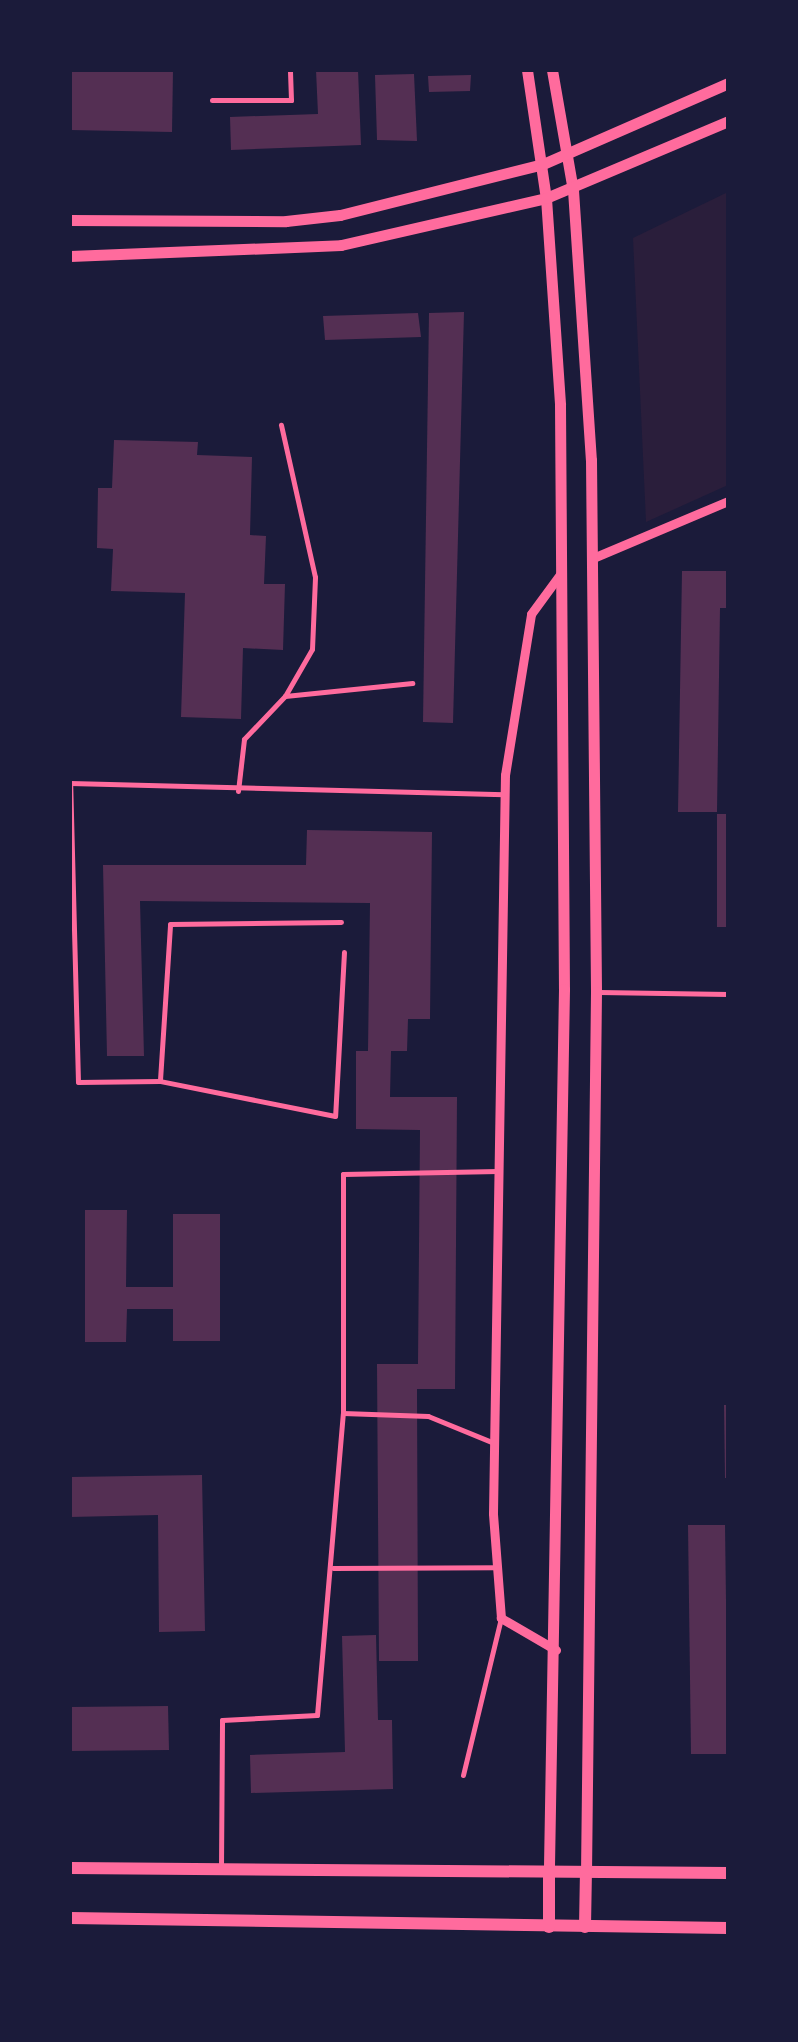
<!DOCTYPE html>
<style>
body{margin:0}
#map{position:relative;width:798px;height:2042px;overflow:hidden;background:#1b1b3a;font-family:"PT Sans",sans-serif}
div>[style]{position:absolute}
.green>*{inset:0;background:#2a1e3b}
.building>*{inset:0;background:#542f53}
.service>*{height:5px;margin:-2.5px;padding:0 2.5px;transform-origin:2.5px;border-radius:2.5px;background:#ff6b9d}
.minor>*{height:9px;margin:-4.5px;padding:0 4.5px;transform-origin:4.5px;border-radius:4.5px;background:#ff6b9d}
.tertiary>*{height:11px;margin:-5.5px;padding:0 5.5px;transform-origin:5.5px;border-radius:5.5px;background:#ff6b9d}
.secondary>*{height:12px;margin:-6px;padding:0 6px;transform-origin:6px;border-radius:6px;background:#ff6b9d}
span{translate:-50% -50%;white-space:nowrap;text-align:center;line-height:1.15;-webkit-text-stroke:9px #1b1b3a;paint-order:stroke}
.frame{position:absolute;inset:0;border:72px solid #1b1b3a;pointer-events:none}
</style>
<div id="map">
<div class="green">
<div style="clip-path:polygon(728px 192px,728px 485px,646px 522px,633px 238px)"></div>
</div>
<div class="building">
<div style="clip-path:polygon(71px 70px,173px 70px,172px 132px,70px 130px)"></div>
<div style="clip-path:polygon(316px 70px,358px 70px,361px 145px,231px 150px,230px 117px,318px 114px)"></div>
<div style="clip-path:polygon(414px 74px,417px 141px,377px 140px,375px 75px)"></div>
<div style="clip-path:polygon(471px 75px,470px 91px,429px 92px,428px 76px)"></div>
<div style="clip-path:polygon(464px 312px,453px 723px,423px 722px,429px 313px)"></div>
<div style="clip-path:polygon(418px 313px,421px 337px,325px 340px,323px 316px)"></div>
<div style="clip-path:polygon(114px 440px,198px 442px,197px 455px,252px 457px,250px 535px,266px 536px,264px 584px,285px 584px,283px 650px,243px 648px,241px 719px,181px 717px,185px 593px,111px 591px,113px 549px,97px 548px,98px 488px,112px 488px)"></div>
<div style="clip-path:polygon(682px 571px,728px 571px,728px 608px,720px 608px,717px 812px,678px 812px)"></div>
<div style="clip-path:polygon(717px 814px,728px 814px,728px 927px,717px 927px)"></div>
<div style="clip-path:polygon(307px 830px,432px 832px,430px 1019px,408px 1019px,407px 1051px,391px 1051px,390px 1097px,457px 1097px,455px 1389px,417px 1389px,418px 1661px,379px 1661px,377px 1364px,418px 1364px,420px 1130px,356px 1129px,356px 1051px,368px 1051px,370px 903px,140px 901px,144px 1056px,107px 1056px,103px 865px,306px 865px)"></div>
<div style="clip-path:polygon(85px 1210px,127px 1210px,126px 1287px,173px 1287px,173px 1214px,220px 1214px,220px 1341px,173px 1341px,173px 1309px,127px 1309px,126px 1342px,85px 1342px)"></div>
<div style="clip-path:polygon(724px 1405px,728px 1405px,728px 1478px,725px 1478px)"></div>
<div style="clip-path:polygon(202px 1475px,205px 1631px,159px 1632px,158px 1515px,70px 1517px,70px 1477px)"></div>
<div style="clip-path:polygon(688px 1525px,725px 1525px,728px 1754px,691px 1754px)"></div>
<div style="clip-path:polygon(376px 1635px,378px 1720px,392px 1720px,393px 1789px,251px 1793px,250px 1755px,345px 1752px,342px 1636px)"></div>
<div style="clip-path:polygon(168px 1706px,169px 1750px,70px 1751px,70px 1707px)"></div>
</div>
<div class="service">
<div style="left:212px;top:100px;width:79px"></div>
<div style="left:291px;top:100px;width:30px;rotate:-92deg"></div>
<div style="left:285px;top:696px;width:128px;rotate:-5.8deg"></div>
<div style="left:238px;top:791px;width:52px;rotate:-83.4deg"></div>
<div style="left:244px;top:739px;width:59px;rotate:-46.4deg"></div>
<div style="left:285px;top:696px;width:54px;rotate:-60.1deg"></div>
<div style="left:312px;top:649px;width:72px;rotate:-87.6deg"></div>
<div style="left:315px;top:577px;width:156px;rotate:-102.6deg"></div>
<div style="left:344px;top:952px;width:164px;rotate:93.1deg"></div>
<div style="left:335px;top:1116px;width:178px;rotate:-168.7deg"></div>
<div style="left:160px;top:1081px;width:82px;rotate:179.3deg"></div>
<div style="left:78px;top:1082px;width:299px;rotate:-91.5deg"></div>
<div style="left:70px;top:783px;width:434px;rotate:1.5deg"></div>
<div style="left:599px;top:992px;width:129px;rotate:0.9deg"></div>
<div style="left:160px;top:1080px;width:156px;rotate:-86.3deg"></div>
<div style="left:170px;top:924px;width:171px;rotate:-0.7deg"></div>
<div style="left:343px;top:1413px;width:239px;rotate:-90deg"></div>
<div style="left:343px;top:1174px;width:155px;rotate:-1.1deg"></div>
<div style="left:333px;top:1568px;width:164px;rotate:-0.3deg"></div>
<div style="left:463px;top:1775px;width:162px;rotate:-76.4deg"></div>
<div style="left:221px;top:1868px;width:148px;rotate:-89.6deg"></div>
<div style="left:222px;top:1720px;width:95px;rotate:-3deg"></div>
<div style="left:317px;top:1715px;width:303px;rotate:-85.1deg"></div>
<div style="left:343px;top:1413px;width:85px;rotate:2deg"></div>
<div style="left:428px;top:1416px;width:71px;rotate:22.2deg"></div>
</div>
<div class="minor">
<div style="left:593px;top:558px;width:147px;rotate:-22.9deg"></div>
<div style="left:556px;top:1650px;width:64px;rotate:-149.8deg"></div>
<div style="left:501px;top:1618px;width:105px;rotate:-94.4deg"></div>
<div style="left:493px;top:1513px;width:738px;rotate:-89.07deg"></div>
<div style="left:505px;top:775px;width:163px;rotate:-80.8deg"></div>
<div style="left:531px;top:614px;width:51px;rotate:-53.8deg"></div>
</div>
<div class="tertiary">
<div style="left:527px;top:70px;width:129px;rotate:81.6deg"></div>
<div style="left:546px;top:198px;width:207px;rotate:86.1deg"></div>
<div style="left:560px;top:405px;width:584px;rotate:89.61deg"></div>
<div style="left:564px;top:989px;width:881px;rotate:90.98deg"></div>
<div style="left:552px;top:70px;width:122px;rotate:80.1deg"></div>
<div style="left:573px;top:190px;width:271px;rotate:86.2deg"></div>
<div style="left:591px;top:460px;width:532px;rotate:89.46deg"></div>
<div style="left:596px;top:992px;width:879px;rotate:90.65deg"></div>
<div style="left:70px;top:220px;width:216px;rotate:0.3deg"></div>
<div style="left:286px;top:221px;width:54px;rotate:-6.3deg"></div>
<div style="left:340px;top:215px;width:209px;rotate:-14.1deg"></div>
<div style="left:543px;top:164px;width:202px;rotate:-23.6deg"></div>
<div style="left:70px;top:256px;width:271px;rotate:-2.3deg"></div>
<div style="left:341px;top:245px;width:210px;rotate:-12.9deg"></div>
<div style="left:546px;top:198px;width:198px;rotate:-22.9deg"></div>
</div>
<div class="secondary">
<div style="left:70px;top:1868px;width:658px;rotate:0.44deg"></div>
<div style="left:70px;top:1918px;width:658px;rotate:0.87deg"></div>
<div style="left:549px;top:1927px;width:57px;rotate:-90deg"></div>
<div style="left:585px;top:1927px;width:56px;rotate:-89deg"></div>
</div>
<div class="frame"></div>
</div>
